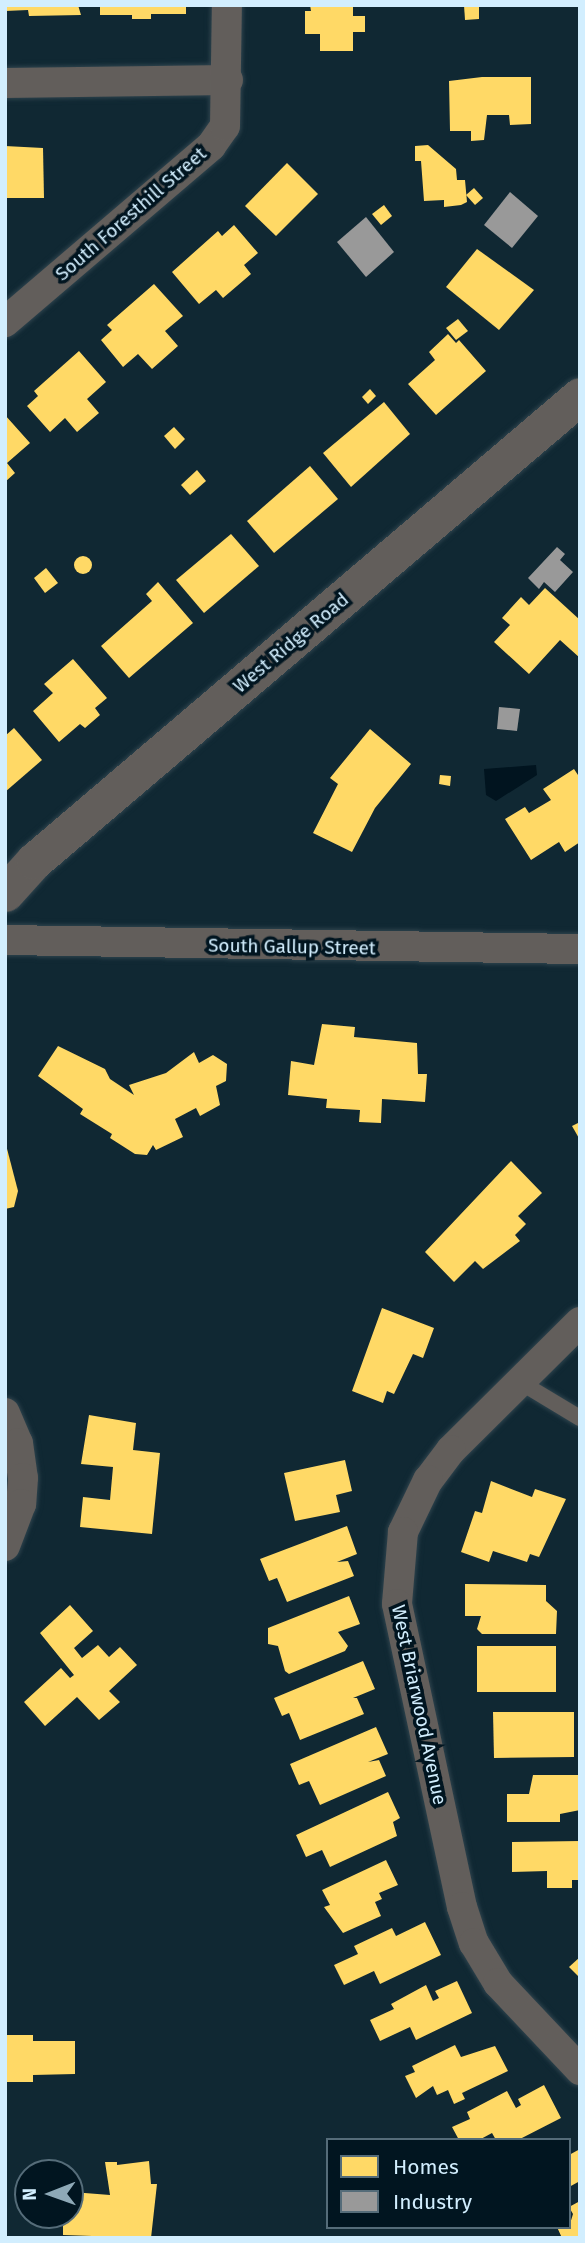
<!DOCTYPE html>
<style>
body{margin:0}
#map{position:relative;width:585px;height:2243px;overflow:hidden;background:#102833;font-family:"Fira Sans",sans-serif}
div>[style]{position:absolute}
.water>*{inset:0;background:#01141f}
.homes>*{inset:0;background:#ffd966}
.round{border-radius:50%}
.industry>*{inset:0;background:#999}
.roads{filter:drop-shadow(0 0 2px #2e434d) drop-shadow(0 0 2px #2e434d)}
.service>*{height:16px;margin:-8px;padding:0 8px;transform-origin:8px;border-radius:8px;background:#625e5b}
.minor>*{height:30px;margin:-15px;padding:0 15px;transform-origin:15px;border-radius:15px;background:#625e5b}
.tertiary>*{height:37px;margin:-18.5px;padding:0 18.5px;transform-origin:18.5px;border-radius:18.5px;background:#625e5b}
span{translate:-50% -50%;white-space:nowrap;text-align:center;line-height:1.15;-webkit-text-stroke:7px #011520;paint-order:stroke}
.street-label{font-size:19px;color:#d2eefe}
.frame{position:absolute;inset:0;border:7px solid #d2eefe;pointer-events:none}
.legend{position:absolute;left:326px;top:2138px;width:245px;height:91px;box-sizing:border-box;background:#011520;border:2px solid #556c79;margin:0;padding:9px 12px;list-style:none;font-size:21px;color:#d2eefe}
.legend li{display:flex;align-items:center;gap:14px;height:35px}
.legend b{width:35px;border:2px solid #556c79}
.north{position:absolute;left:14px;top:2159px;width:70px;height:70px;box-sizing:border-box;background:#011520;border:2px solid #556c79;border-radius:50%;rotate:269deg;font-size:19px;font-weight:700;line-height:28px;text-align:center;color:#d2eefe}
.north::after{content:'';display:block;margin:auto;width:24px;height:32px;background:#8ea9b7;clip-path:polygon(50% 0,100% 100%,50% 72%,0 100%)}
</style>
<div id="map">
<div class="water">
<div style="clip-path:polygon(536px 765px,537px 775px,496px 801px,486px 795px,484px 769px)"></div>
</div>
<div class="homes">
<div style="clip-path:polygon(5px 5px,78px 5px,81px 15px,29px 16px,28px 10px,5px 11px)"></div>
<div style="clip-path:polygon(100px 5px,186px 5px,186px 14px,151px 14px,151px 19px,132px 19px,132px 15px,100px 15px)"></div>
<div style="clip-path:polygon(310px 5px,353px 5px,353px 16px,365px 16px,365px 32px,353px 32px,353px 51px,320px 51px,320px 34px,305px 34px,305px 11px,311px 11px)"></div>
<div style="clip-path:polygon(464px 5px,479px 5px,479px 19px,465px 20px)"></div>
<div style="clip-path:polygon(482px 77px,531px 77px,531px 124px,510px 125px,509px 115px,487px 115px,484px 140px,471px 141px,471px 131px,450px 131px,449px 81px)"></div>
<div style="clip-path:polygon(428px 145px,456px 169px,457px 180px,465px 180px,467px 202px,461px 205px,444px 207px,444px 200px,424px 201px,421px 161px,415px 161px,415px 146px)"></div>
<div style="clip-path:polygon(5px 146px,43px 148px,44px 198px,5px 198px)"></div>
<div style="clip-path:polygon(287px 163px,318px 194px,276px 236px,245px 206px)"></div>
<div style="clip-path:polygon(474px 188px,483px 198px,475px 205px,466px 195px)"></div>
<div style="clip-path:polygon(384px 205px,392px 216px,381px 225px,372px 214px)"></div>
<div style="clip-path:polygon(234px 225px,258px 253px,244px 265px,251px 274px,223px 298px,216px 290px,199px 304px,172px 272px,218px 231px,222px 236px)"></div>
<div style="clip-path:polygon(477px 249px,534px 290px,499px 330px,446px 287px)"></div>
<div style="clip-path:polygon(154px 284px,183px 316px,165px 331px,178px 346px,152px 369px,138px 354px,123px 367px,101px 340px,112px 330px,107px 325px)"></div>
<div style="clip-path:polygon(458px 319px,468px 331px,456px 340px,446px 328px)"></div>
<div style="clip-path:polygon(448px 334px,456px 343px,459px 340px,486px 371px,436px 415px,408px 384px,435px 360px,429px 352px)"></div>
<div style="clip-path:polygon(79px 351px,106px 382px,87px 399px,99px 413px,77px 432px,65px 418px,50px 432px,27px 406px,38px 396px,34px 391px)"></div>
<div style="clip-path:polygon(370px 389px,376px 396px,368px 404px,362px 397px)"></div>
<div style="clip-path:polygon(384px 402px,410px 434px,351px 487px,323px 453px)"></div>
<div style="clip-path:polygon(5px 415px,30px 443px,7px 463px,15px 473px,5px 482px)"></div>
<div style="clip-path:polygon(174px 427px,185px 439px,175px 449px,164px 436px)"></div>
<div style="clip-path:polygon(310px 466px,338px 499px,274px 553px,247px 521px)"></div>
<div style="clip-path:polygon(197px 470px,206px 481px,190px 495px,181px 485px)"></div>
<div style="clip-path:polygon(231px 534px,259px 566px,204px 613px,176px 580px)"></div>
<div class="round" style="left:74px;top:556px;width:18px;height:18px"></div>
<div style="clip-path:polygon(46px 568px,58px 583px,45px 593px,34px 578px)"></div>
<div style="clip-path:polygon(158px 582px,193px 623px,129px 678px,101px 646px,152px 601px,146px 594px)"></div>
<div style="clip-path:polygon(545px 588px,580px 620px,580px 658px,560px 640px,529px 674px,494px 642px,510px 625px,502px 618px,521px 597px,529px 605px)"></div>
<div style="clip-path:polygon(73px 659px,107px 698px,95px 708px,100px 715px,85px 728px,80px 724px,59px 742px,33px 711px,53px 693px,44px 684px)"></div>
<div style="clip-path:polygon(14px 728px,42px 760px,5px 792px,5px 736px)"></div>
<div style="clip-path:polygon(370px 729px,411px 764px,375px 808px,352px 852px,313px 833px,338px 784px,330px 778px)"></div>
<div style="clip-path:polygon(574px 769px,580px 778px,580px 842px,565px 852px,559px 842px,531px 860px,505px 819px,525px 807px,529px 813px,551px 800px,543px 789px)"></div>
<div style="clip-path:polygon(440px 775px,451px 776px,450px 786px,439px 784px)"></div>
<div style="clip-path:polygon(322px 1024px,355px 1027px,354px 1037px,417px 1043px,418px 1074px,427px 1074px,425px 1102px,382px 1099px,381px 1123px,359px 1122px,360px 1110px,326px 1108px,327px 1099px,288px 1095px,291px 1061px,314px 1065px)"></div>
<div style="clip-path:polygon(58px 1046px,105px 1069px,110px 1079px,134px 1095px,129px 1085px,166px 1073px,194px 1052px,199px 1063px,213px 1055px,227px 1064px,226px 1081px,216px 1086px,220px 1105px,200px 1116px,196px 1108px,175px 1119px,183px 1137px,156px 1150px,153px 1145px,147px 1155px,135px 1154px,110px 1138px,112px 1134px,80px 1114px,83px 1109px,38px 1076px)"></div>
<div style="clip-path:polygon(580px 1122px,580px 1140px,572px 1126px)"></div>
<div style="clip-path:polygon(5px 1141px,18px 1191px,14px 1207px,5px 1209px)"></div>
<div style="clip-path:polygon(511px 1161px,542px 1193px,518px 1216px,526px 1224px,515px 1235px,520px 1241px,483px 1269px,475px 1261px,454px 1282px,425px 1252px)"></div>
<div style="clip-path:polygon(382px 1308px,434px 1328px,423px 1358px,413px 1354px,394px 1394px,387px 1391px,383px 1403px,352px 1391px)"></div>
<div style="clip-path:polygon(89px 1415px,136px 1423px,133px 1450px,160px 1453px,152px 1534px,80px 1527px,83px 1497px,110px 1500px,113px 1467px,81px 1464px)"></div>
<div style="clip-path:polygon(345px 1460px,352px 1491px,336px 1495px,340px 1512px,295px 1521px,284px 1473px)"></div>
<div style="clip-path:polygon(491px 1481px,532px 1497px,535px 1489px,566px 1499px,539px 1557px,530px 1554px,527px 1562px,493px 1551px,489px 1562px,461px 1552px,475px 1511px,482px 1513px)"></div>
<div style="clip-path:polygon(347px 1526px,357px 1554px,337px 1562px,348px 1561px,354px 1576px,287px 1602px,277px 1578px,269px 1581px,260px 1559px)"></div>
<div style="clip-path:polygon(465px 1584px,546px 1585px,546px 1601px,557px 1611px,556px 1634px,482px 1634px,477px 1629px,481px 1616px,465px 1616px)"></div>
<div style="clip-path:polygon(349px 1596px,360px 1624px,338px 1632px,348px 1646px,345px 1651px,289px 1674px,285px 1671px,278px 1646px,268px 1644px,268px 1628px)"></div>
<div style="clip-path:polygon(70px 1605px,93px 1631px,74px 1648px,82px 1658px,98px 1645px,109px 1657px,120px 1647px,137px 1665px,109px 1691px,120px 1702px,99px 1720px,77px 1697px,45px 1726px,24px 1702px,61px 1668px,70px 1678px,74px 1675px,40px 1633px)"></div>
<div style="clip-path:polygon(477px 1646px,556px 1646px,556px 1692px,477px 1692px)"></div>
<div style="clip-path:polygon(363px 1661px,375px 1689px,353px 1698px,357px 1698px,364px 1714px,300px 1740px,289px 1713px,282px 1716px,274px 1698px)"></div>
<div style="clip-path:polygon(493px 1712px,574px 1712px,574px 1757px,494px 1758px)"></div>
<div style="clip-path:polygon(376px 1727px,388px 1754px,368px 1762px,379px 1760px,386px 1776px,320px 1805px,309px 1781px,299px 1785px,290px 1764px)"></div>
<div style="clip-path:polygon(533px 1775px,580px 1775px,580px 1810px,560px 1814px,560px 1822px,507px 1822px,507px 1794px,529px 1794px)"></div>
<div style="clip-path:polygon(388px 1792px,400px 1818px,393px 1822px,397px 1836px,330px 1867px,322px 1850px,306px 1857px,296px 1835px)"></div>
<div style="clip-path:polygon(580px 1841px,580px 1880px,572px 1880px,572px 1888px,547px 1888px,547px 1871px,512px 1872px,512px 1842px)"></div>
<div style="clip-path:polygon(386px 1860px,398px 1885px,379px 1893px,382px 1899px,375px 1902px,381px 1916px,343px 1933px,324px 1907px,330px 1905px,322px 1890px)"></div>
<div style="clip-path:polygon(425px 1922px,441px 1955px,380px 1984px,374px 1971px,344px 1985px,334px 1965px,358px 1954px,354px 1946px,392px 1928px,396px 1936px)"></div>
<div style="clip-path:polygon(580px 1957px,580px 1978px,569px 1967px)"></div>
<div style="clip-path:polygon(457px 1981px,472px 2013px,416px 2040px,410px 2027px,380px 2041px,370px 2020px,394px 2009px,391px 2004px,426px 1985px,433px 2001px,439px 1998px,435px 1991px)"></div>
<div style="clip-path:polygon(5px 2035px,33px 2035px,33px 2041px,75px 2041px,75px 2074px,33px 2075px,33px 2082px,5px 2082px)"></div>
<div style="clip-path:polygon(455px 2045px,461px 2057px,495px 2046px,508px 2071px,462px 2093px,465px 2099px,454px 2104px,448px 2090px,437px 2095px,433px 2086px,416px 2098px,405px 2076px,415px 2072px,412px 2066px)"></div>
<div style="clip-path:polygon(544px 2085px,561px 2118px,518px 2140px,496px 2140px,492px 2133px,479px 2140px,459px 2140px,452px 2127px,470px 2119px,467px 2112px,507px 2091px,516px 2108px,521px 2105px,518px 2099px)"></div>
<div style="clip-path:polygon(580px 2149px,580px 2181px,569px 2187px,569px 2155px)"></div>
<div style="clip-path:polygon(149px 2161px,151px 2184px,157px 2184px,151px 2238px,63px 2235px,63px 2215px,71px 2215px,72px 2192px,110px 2195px,105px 2162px,117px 2162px,117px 2165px)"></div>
<div style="clip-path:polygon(580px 2201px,580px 2236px,562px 2238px,557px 2227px,569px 2227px,573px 2214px,569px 2207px)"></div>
</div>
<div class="industry">
<div style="clip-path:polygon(510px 192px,538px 216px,512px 248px,484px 225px)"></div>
<div style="clip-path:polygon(366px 217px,394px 252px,366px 277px,337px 242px)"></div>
<div style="clip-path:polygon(557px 547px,565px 554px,560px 560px,573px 572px,555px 592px,544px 582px,539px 589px,528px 578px)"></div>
<div style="clip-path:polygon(499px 707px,520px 709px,517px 731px,497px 729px)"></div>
</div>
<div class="roads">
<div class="service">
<div style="left:520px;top:1382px;width:70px;rotate:31deg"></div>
</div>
<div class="minor">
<div style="left:5px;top:83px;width:223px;rotate:-0.8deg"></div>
<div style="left:5px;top:322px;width:271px;rotate:-40.5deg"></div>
<div style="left:211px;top:146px;width:24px;rotate:-55deg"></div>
<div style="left:225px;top:126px;width:121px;rotate:-89.1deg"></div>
<div style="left:5px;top:940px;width:575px;rotate:0.9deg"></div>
<div style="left:580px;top:1322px;width:182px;rotate:135.2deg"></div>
<div style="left:451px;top:1450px;width:38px;rotate:127deg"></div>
<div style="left:428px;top:1480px;width:58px;rotate:115.7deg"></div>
<div style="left:403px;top:1532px;width:72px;rotate:94.8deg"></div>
<div style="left:397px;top:1604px;width:310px;rotate:77.9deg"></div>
<div style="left:462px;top:1907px;width:38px;rotate:72deg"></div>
<div style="left:474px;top:1943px;width:47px;rotate:59deg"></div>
<div style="left:498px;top:1983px;width:120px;rotate:46.7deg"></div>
<div style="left:5px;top:1413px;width:33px;rotate:67deg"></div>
<div style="left:18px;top:1443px;width:35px;rotate:82deg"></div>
<div style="left:23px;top:1478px;width:26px;rotate:94deg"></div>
<div style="left:21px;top:1504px;width:45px;rotate:110.9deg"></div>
</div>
<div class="tertiary">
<div style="left:5px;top:893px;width:43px;rotate:-47.8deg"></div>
<div style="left:34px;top:861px;width:717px;rotate:-40.42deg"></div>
</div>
</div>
<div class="street-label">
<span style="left:131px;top:214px;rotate:-41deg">South Foresthill Street</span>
<span style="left:291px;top:643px;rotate:-40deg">West Ridge Road</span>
<span style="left:292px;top:947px;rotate:1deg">South Gallup Street</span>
<span style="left:419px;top:1705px;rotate:78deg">West Briarwood Avenue</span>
</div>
<div class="frame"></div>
<ul class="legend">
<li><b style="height:19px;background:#ffd966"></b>Homes</li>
<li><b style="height:19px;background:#999"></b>Industry</li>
</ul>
<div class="north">N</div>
</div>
